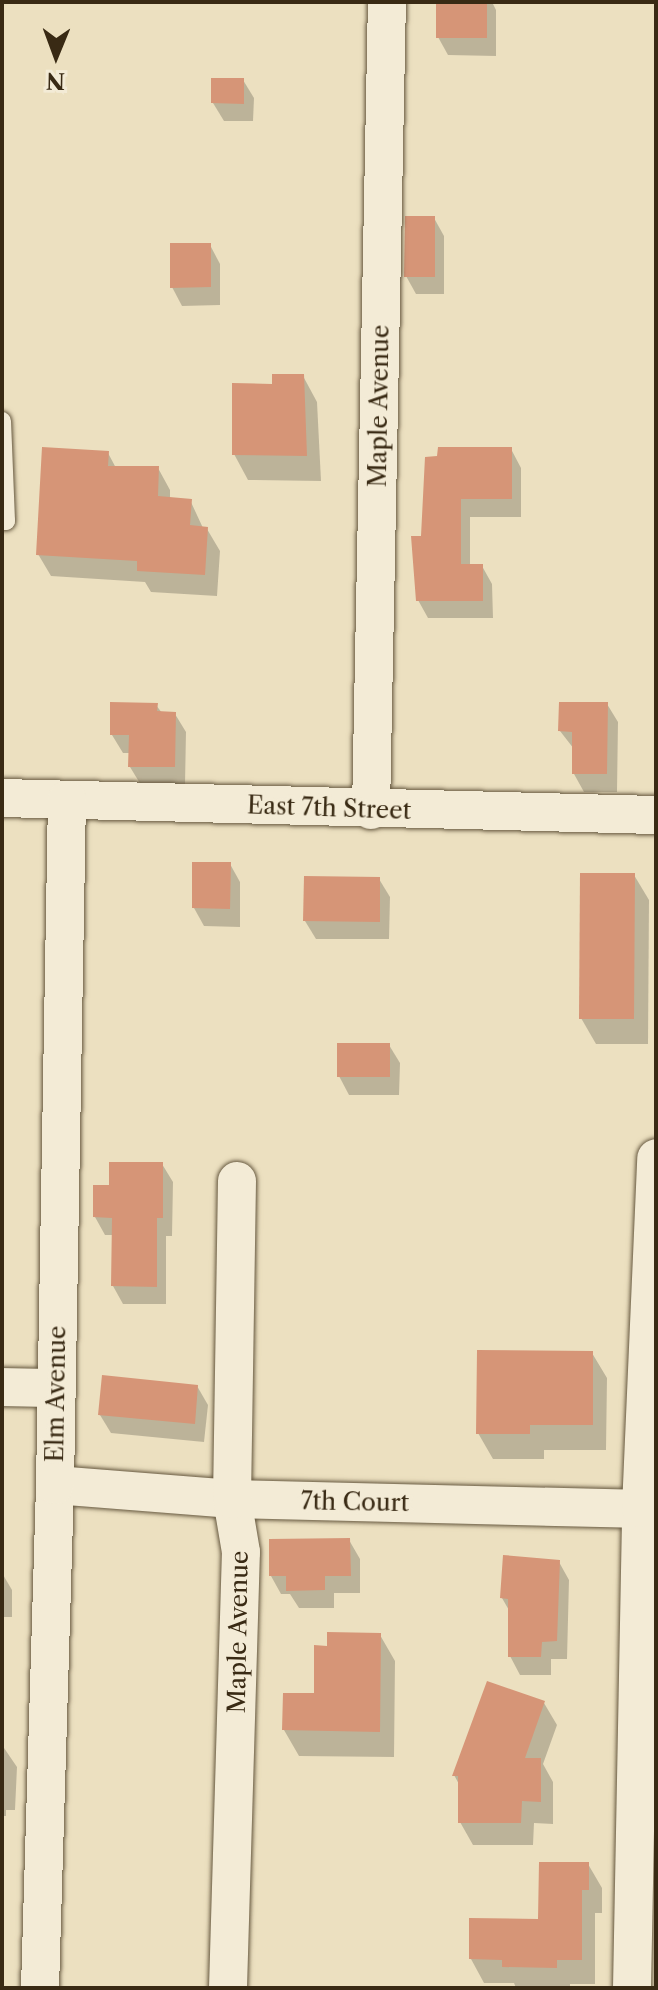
<!DOCTYPE html>
<style>
body{margin:0}
#map{position:relative;width:658px;height:1990px;overflow:hidden;background:#ece0c0;font-family:"Libre Caslon Text",serif}
div>[style]{position:absolute}
.shadow>*{inset:0;background:#0003}
.building>*{inset:0;background:#d69577}
.roads{filter:drop-shadow(0 0 2px #66583f) drop-shadow(0 0 2px #66583f)}
.service>*{height:18px;margin:-9px;padding:0 9px;transform-origin:9px;border-radius:9px;background:#f3ebd6}
.minor>*{height:38px;margin:-19px;padding:0 19px;transform-origin:19px;border-radius:19px;background:#f3ebd6}
span{translate:-50% -50%;white-space:nowrap;text-align:center;line-height:1.15;-webkit-text-stroke:7px #f3ebd6;paint-order:stroke}
.street-label{font-size:24px;color:#392a14}
.frame{position:absolute;inset:0;border:4px solid #392a14;pointer-events:none}
.north{position:absolute;left:16px;top:16px;width:80px;height:80px;-webkit-text-stroke:6px #f3ebd6;paint-order:stroke;rotate:181deg;font-size:22px;font-weight:700;line-height:32px;text-align:center;color:#392a14}
.north::after{content:'';display:block;margin:auto;width:28px;height:36px;background:#392a14;clip-path:polygon(50% 0,100% 100%,50% 72%,0 100%)}
</style>
<div id="map">
<div class="shadow">
<div style="clip-path:polygon(438px 2px,492px 2px,496px 10px,496px 56px,448px 55px,438px 37px)"></div>
<div style="clip-path:polygon(243px 80px,254px 98px,253px 121px,224px 121px,213px 103px)"></div>
<div style="clip-path:polygon(434px 218px,444px 236px,444px 294px,416px 294px,406px 276px)"></div>
<div style="clip-path:polygon(210px 245px,220px 264px,220px 305px,182px 306px,172px 287px)"></div>
<div style="clip-path:polygon(303px 376px,317px 402px,321px 481px,248px 480px,234px 454px)"></div>
<div style="clip-path:polygon(511px 449px,521px 468px,521px 517px,470px 517px,470px 566px,482px 566px,492px 584px,493px 618px,428px 618px,418px 600px,427px 459px)"></div>
<div style="clip-path:polygon(108px 453px,116px 468px,158px 468px,170px 490px,170px 499px,190px 500px,203px 528px,207px 529px,220px 551px,217px 596px,151px 592px,145px 582px,51px 576px,38px 554px)"></div>
<div style="clip-path:polygon(607px 704px,618px 722px,617px 792px,584px 792px,574px 774px,574px 749px,560px 731px)"></div>
<div style="clip-path:polygon(156px 705px,162px 713px,175px 714px,186px 732px,185px 785px,141px 785px,130px 767px,131px 753px,123px 753px,112px 735px)"></div>
<div style="clip-path:polygon(230px 864px,240px 882px,240px 927px,204px 926px,194px 908px)"></div>
<div style="clip-path:polygon(634px 875px,649px 900px,648px 1044px,596px 1044px,581px 1018px)"></div>
<div style="clip-path:polygon(379px 879px,390px 897px,389px 939px,316px 939px,305px 921px)"></div>
<div style="clip-path:polygon(389px 1045px,400px 1063px,399px 1095px,349px 1095px,339px 1076px)"></div>
<div style="clip-path:polygon(162px 1164px,173px 1182px,172px 1236px,166px 1236px,166px 1304px,123px 1304px,113px 1286px,114px 1235px,105px 1235px,95px 1217px,111px 1187px)"></div>
<div style="clip-path:polygon(592px 1353px,607px 1378px,606px 1450px,544px 1450px,544px 1459px,493px 1459px,478px 1433px)"></div>
<div style="clip-path:polygon(197px 1386px,208px 1405px,204px 1442px,111px 1433px,100px 1415px)"></div>
<div style="clip-path:polygon(349px 1540px,360px 1559px,360px 1593px,334px 1593px,334px 1608px,299px 1608px,290px 1594px,281px 1594px,271px 1576px)"></div>
<div style="clip-path:polygon(559px 1562px,569px 1580px,567px 1659px,551px 1659px,551px 1675px,520px 1675px,510px 1656px,510px 1612px,502px 1598px)"></div>
<div style="clip-path:polygon(2px 1573px,12px 1590px,12px 1617px,2px 1617px)"></div>
<div style="clip-path:polygon(380px 1635px,395px 1661px,394px 1757px,299px 1756px,284px 1730px,316px 1695px,329px 1648px)"></div>
<div style="clip-path:polygon(544px 1703px,557px 1725px,543px 1764px,553px 1782px,553px 1824px,534px 1823px,533px 1845px,473px 1845px,460px 1822px,460px 1786px,454px 1775px)"></div>
<div style="clip-path:polygon(2px 1745px,17px 1767px,15px 1810px,6px 1810px,6px 1816px,2px 1816px)"></div>
<div style="clip-path:polygon(588px 1864px,602px 1888px,602px 1913px,595px 1913px,595px 1984px,570px 1984px,570px 1988px,516px 1988px,514px 1983px,484px 1983px,471px 1959px,540px 1921px)"></div>
</div>
<div class="building">
<div style="clip-path:polygon(436px 2px,487px 2px,487px 38px,436px 38px)"></div>
<div style="clip-path:polygon(211px 78px,244px 78px,244px 104px,211px 103px)"></div>
<div style="clip-path:polygon(405px 216px,435px 216px,435px 277px,404px 277px)"></div>
<div style="clip-path:polygon(170px 243px,211px 243px,211px 287px,170px 288px)"></div>
<div style="clip-path:polygon(272px 374px,304px 374px,307px 456px,232px 455px,232px 383px,272px 384px)"></div>
<div style="clip-path:polygon(42px 447px,109px 451px,108px 466px,159px 466px,158px 496px,192px 499px,190px 525px,208px 527px,205px 575px,137px 571px,137px 561px,36px 555px)"></div>
<div style="clip-path:polygon(438px 447px,512px 447px,512px 499px,461px 499px,461px 564px,483px 564px,483px 601px,416px 601px,411px 536px,421px 536px,425px 457px,437px 456px)"></div>
<div style="clip-path:polygon(110px 702px,158px 703px,157px 711px,176px 712px,175px 767px,128px 767px,129px 735px,110px 735px)"></div>
<div style="clip-path:polygon(559px 702px,608px 702px,607px 774px,572px 774px,572px 732px,558px 731px)"></div>
<div style="clip-path:polygon(192px 862px,231px 862px,230px 909px,192px 908px)"></div>
<div style="clip-path:polygon(580px 873px,635px 873px,634px 1019px,579px 1019px)"></div>
<div style="clip-path:polygon(304px 876px,380px 877px,380px 922px,303px 921px)"></div>
<div style="clip-path:polygon(337px 1043px,390px 1043px,390px 1077px,337px 1077px)"></div>
<div style="clip-path:polygon(109px 1162px,163px 1162px,163px 1218px,157px 1218px,157px 1287px,111px 1286px,112px 1218px,93px 1217px,93px 1185px,109px 1185px)"></div>
<div style="clip-path:polygon(477px 1350px,593px 1351px,593px 1425px,530px 1425px,530px 1434px,476px 1434px)"></div>
<div style="clip-path:polygon(102px 1375px,198px 1385px,195px 1424px,98px 1415px)"></div>
<div style="clip-path:polygon(350px 1538px,351px 1576px,325px 1576px,325px 1590px,286px 1591px,286px 1576px,269px 1576px,269px 1539px)"></div>
<div style="clip-path:polygon(503px 1555px,560px 1560px,557px 1641px,542px 1642px,541px 1657px,508px 1657px,508px 1599px,500px 1598px)"></div>
<div style="clip-path:polygon(327px 1632px,381px 1633px,380px 1732px,282px 1730px,283px 1693px,314px 1693px,314px 1645px,327px 1646px)"></div>
<div style="clip-path:polygon(487px 1681px,545px 1701px,525px 1758px,541px 1758px,541px 1802px,522px 1801px,521px 1823px,458px 1823px,458px 1776px,452px 1776px)"></div>
<div style="clip-path:polygon(539px 1862px,589px 1862px,589px 1890px,582px 1890px,582px 1960px,557px 1960px,557px 1968px,502px 1967px,502px 1960px,469px 1959px,469px 1918px,538px 1919px)"></div>
</div>
<div class="roads">
<div class="service">
<div style="left:2px;top:421px;width:100px;rotate:87.7deg"></div>
<div style="left:6px;top:521px;width:4px;rotate:180deg"></div>
</div>
<div class="minor">
<div style="left:2px;top:798px;width:654px;rotate:1.49deg"></div>
<div style="left:371px;top:810px;width:808px;rotate:-88.87deg"></div>
<div style="left:2px;top:1387px;width:54px;rotate:1.1deg"></div>
<div style="left:55px;top:1485px;width:178px;rotate:4.5deg"></div>
<div style="left:232px;top:1499px;width:424px;rotate:1.4deg"></div>
<div style="left:40px;top:1988px;width:503px;rotate:-88.29deg"></div>
<div style="left:55px;top:1485px;width:685px;rotate:-89deg"></div>
<div style="left:228px;top:1988px;width:436px;rotate:-88.3deg"></div>
<div style="left:241px;top:1552px;width:54px;rotate:-99.6deg"></div>
<div style="left:232px;top:1499px;width:318px;rotate:-89.1deg"></div>
<div style="left:632px;top:1988px;width:480px;rotate:-88.9deg"></div>
<div style="left:641px;top:1508px;width:350px;rotate:-87.5deg"></div>
</div>
</div>
<div class="street-label">
<span style="left:379px;top:406px;rotate:-89deg">Maple Avenue</span>
<span style="left:329px;top:808px;rotate:2deg">East 7th Street</span>
<span style="left:56px;top:1394px;rotate:-89deg">Elm Avenue</span>
<span style="left:355px;top:1502px;rotate:1deg">7th Court</span>
<span style="left:238px;top:1632px;rotate:-89deg">Maple Avenue</span>
</div>
<div class="frame"></div>
<div class="north">N</div>
</div>
